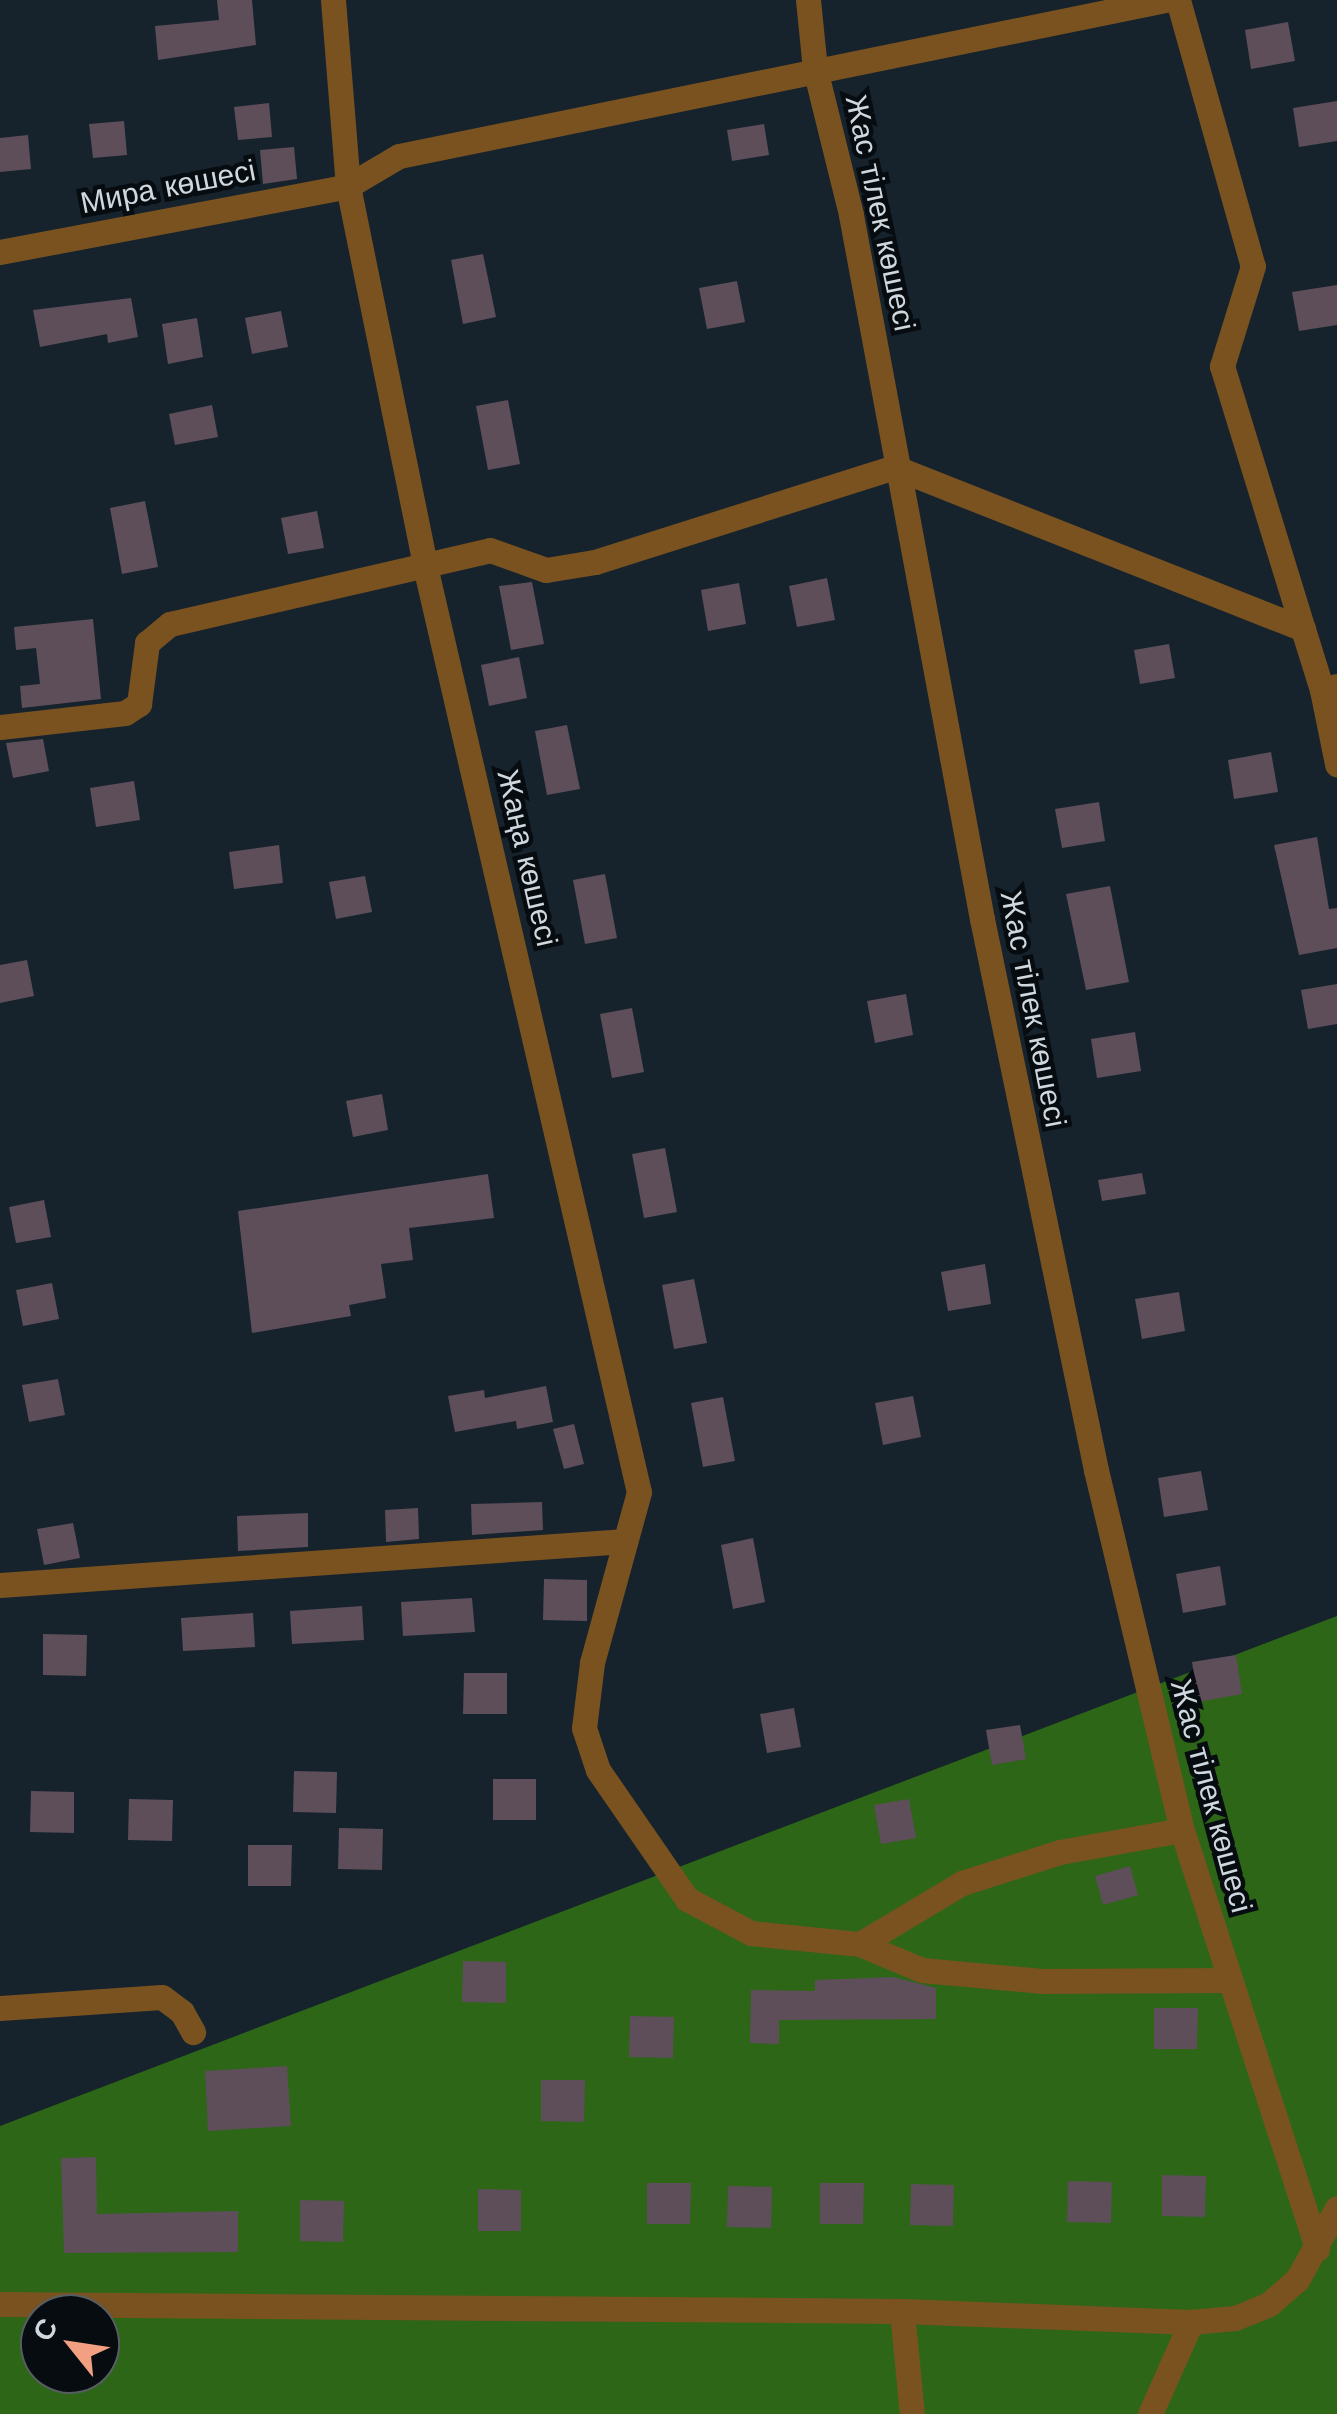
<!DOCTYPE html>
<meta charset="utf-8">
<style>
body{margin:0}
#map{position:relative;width:1337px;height:2414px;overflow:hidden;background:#16232d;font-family:"Work Sans",sans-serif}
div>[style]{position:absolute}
.forest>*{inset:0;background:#2e6617}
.building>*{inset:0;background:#5d4e5a}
.minor>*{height:25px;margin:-12.5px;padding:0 12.5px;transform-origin:12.5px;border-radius:12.5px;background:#795220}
span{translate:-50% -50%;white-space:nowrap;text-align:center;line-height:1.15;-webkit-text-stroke:9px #070c10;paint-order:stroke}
.street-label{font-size:30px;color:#cfd8de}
.north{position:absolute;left:20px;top:2294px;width:100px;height:100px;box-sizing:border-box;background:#070c10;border:2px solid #575e62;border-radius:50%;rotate:300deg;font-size:28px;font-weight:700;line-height:40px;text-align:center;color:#cfd8de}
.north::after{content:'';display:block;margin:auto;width:35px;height:45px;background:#f2a081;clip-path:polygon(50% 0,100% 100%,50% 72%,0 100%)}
</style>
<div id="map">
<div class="forest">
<div style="clip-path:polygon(evenodd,1337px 1616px,1337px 2414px,0 2414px,0 2126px,1337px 1616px,40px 2314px,100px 2314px,100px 2374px,40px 2374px,40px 2314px)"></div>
</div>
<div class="building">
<div style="clip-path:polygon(217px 0,252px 0,256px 45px,158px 60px,155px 26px,219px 20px)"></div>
<div style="clip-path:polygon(1288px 22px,1295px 61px,1251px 69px,1245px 30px)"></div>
<div style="clip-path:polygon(1337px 101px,1337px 141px,1299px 147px,1293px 108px)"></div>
<div style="clip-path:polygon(269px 103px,272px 137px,238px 140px,234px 107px)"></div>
<div style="clip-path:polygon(124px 121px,127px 155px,93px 158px,89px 124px)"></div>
<div style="clip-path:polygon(764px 124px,769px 155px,732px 161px,727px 130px)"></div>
<div style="clip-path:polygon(28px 135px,31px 169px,0 172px,0 138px)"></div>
<div style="clip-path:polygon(294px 147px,297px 179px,263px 184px,260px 150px)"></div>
<div style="clip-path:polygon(483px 254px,496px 317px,463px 324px,451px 260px)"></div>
<div style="clip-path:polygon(737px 281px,745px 322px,707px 329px,699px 288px)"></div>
<div style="clip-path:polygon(1337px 285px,1337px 325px,1299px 331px,1292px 292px)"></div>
<div style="clip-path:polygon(131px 298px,138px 337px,108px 343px,107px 334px,40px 347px,33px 310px)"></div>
<div style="clip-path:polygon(281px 311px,288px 347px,252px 354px,245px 318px)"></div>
<div style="clip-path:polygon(197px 318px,203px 357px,168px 364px,162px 324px)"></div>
<div style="clip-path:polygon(508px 400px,520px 464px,488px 470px,476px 406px)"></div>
<div style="clip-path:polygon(212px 405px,218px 437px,175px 445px,169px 414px)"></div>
<div style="clip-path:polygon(145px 501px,158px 567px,122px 574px,110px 508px)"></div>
<div style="clip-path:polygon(317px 511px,324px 548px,288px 554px,281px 518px)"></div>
<div style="clip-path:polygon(827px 578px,835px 620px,797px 627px,789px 586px)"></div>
<div style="clip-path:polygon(532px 582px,544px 644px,511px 650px,499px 586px)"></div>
<div style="clip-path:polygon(739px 583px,746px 624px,708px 631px,701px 590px)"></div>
<div style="clip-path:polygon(93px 619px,101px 699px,22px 708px,20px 686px,40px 684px,36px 648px,16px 650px,14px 627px)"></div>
<div style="clip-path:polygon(1169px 644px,1175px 678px,1140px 684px,1134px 650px)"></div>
<div style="clip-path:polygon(519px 657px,527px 698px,489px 706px,481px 665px)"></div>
<div style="clip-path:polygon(567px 725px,580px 789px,547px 795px,535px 731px)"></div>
<div style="clip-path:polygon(43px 739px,49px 771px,13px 778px,6px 743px)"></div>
<div style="clip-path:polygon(1271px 752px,1278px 792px,1234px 799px,1228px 760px)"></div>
<div style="clip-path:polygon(134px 781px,140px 820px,96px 827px,90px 788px)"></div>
<div style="clip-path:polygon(1099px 802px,1105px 841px,1062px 848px,1055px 809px)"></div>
<div style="clip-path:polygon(1317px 837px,1329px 909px,1337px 908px,1337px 948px,1299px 955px,1274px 845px)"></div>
<div style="clip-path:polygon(279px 845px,283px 883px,234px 889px,229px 852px)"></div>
<div style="clip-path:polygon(605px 874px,617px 938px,585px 944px,573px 880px)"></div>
<div style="clip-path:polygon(365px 876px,372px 912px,336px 919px,329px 882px)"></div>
<div style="clip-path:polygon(1110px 886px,1129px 982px,1086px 990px,1066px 894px)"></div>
<div style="clip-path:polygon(27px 960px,34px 996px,0 1003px,0 965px)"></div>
<div style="clip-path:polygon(1337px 984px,1337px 1024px,1308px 1029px,1301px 990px)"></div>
<div style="clip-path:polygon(906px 994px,913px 1035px,875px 1043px,867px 1001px)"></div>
<div style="clip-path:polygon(632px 1008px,644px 1072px,612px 1078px,600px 1014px)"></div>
<div style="clip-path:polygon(1135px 1032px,1141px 1071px,1097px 1078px,1091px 1039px)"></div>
<div style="clip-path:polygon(382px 1094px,388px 1130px,353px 1137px,346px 1101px)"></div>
<div style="clip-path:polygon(665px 1148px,677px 1212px,644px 1218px,632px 1154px)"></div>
<div style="clip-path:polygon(1142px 1173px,1146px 1194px,1102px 1201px,1098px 1180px)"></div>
<div style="clip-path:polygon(488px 1174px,494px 1218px,409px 1228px,413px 1260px,381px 1264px,386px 1298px,349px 1305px,351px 1316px,252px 1333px,238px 1211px)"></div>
<div style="clip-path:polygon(44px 1200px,51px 1237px,16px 1243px,9px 1207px)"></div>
<div style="clip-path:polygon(985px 1264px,991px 1304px,948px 1311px,941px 1272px)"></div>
<div style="clip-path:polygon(694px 1279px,707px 1343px,674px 1349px,662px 1285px)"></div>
<div style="clip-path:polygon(52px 1283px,59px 1319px,23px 1326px,16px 1290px)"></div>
<div style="clip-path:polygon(1179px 1292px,1185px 1331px,1142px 1339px,1135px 1299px)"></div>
<div style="clip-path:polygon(58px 1379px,65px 1415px,29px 1422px,22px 1385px)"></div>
<div style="clip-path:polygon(546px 1386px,553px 1422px,517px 1429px,516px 1421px,455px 1432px,448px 1396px,484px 1390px,485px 1398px)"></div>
<div style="clip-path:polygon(913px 1396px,921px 1437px,883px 1445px,875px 1403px)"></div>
<div style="clip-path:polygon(723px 1397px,735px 1461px,703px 1467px,691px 1403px)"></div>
<div style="clip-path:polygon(574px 1424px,584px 1464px,564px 1469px,553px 1429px)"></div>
<div style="clip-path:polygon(1201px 1471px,1208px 1510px,1164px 1517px,1158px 1478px)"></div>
<div style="clip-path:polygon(542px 1502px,543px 1530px,472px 1535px,471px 1504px)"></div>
<div style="clip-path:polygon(418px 1508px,419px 1539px,386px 1542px,385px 1510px)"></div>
<div style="clip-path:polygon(308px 1513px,308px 1547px,238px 1551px,237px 1516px)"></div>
<div style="clip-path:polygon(73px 1523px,80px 1558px,44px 1565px,37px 1529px)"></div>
<div style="clip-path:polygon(753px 1538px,765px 1602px,733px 1609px,721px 1545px)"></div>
<div style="clip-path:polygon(1220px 1566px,1226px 1605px,1183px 1613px,1176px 1574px)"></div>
<div style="clip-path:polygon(544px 1579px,587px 1580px,587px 1621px,543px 1620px)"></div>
<div style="clip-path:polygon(472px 1598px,475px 1632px,403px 1636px,401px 1602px)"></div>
<div style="clip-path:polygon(362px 1606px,364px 1640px,292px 1644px,290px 1611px)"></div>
<div style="clip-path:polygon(253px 1613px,255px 1647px,183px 1651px,181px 1618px)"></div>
<div style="clip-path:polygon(43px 1634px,87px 1635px,86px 1676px,43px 1675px)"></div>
<div style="clip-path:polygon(1236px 1655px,1242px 1694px,1198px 1702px,1192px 1662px)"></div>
<div style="clip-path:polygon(464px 1673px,507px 1673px,507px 1714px,463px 1714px)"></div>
<div style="clip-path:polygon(794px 1708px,801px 1747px,767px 1753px,760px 1714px)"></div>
<div style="clip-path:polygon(1020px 1725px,1026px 1759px,992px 1765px,986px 1730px)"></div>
<div style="clip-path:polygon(294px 1771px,337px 1772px,336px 1813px,293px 1812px)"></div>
<div style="clip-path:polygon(493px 1779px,536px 1779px,536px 1820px,493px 1820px)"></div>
<div style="clip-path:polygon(31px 1791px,74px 1792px,74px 1833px,30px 1832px)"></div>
<div style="clip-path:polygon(129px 1799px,173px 1800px,172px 1841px,128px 1840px)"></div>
<div style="clip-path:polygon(909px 1799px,916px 1838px,881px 1844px,874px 1805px)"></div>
<div style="clip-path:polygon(339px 1828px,383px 1829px,382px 1870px,338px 1869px)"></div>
<div style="clip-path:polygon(248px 1845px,292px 1845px,291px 1886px,248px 1886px)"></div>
<div style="clip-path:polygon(1130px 1866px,1138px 1895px,1103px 1905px,1095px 1876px)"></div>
<div style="clip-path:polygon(463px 1961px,506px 1962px,506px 2003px,462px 2002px)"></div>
<div style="clip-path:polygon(893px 1977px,936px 1988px,936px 2019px,779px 2020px,779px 2044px,750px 2043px,751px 1990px,815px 1991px,815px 1980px)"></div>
<div style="clip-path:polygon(1154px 2008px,1198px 2008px,1197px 2049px,1154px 2049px)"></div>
<div style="clip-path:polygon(630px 2016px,674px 2017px,673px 2058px,629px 2057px)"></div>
<div style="clip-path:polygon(287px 2066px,291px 2126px,208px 2131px,205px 2071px)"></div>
<div style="clip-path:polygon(541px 2080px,585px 2080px,584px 2122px,541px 2121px)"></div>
<div style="clip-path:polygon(96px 2157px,97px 2214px,238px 2211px,238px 2252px,64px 2253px,61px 2158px)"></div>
<div style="clip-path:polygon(1162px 2175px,1206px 2176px,1205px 2217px,1162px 2216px)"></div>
<div style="clip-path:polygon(1068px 2181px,1112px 2182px,1111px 2223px,1067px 2222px)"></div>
<div style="clip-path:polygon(647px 2183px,691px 2183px,690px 2224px,647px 2224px)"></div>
<div style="clip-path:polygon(820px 2183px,864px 2183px,863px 2224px,820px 2224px)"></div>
<div style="clip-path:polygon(911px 2184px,954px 2185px,953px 2226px,910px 2225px)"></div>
<div style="clip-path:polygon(728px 2186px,772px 2187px,771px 2228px,727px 2227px)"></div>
<div style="clip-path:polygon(478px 2189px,521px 2190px,521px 2231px,478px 2231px)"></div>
<div style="clip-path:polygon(300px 2200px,344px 2201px,343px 2242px,300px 2241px)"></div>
</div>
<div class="minor">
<div style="left:333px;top:0;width:187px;rotate:85.4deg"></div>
<div style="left:348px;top:186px;width:388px;rotate:78.5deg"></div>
<div style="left:425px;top:566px;width:950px;rotate:76.99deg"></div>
<div style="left:639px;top:1492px;width:177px;rotate:105.4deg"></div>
<div style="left:592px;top:1663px;width:65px;rotate:97deg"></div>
<div style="left:584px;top:1728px;width:44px;rotate:71.6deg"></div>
<div style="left:598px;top:1770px;width:157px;rotate:55.4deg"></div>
<div style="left:687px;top:1899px;width:72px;rotate:28deg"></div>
<div style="left:751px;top:1933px;width:110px;rotate:5.8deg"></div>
<div style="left:860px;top:1944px;width:67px;rotate:22.8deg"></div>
<div style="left:922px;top:1970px;width:121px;rotate:5.2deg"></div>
<div style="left:1042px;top:1981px;width:188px;rotate:-0.3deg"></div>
<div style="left:808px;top:0;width:69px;rotate:84.2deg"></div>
<div style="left:815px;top:69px;width:150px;rotate:76.1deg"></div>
<div style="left:851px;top:215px;width:716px;rotate:79.46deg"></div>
<div style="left:982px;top:919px;width:563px;rotate:78.31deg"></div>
<div style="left:1096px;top:1470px;width:370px;rotate:76.6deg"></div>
<div style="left:1182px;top:1830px;width:440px;rotate:72.1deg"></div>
<div style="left:1178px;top:0;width:276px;rotate:74.3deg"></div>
<div style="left:1253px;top:266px;width:105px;rotate:107.2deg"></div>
<div style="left:1222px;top:366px;width:275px;rotate:72.9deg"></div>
<div style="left:0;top:252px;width:354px;rotate:-10.7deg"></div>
<div style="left:348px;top:186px;width:59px;rotate:-30.5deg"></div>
<div style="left:399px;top:156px;width:782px;rotate:-11.51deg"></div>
<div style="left:1322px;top:690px;width:76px;rotate:78.5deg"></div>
<div style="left:0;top:727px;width:126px;rotate:-6.4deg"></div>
<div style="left:125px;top:713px;width:17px;rotate:-33deg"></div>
<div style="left:139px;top:704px;width:62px;rotate:-82.5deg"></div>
<div style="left:147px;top:643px;width:30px;rotate:-40deg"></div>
<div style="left:170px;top:624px;width:328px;rotate:-13deg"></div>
<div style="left:490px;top:550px;width:59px;rotate:19.7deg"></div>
<div style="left:546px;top:570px;width:50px;rotate:-9.3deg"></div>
<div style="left:595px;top:562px;width:314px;rotate:-17.6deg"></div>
<div style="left:894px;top:467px;width:440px;rotate:21.6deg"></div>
<div style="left:1303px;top:629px;width:64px;rotate:72.7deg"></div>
<div style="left:1322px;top:690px;width:16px;rotate:-15deg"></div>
<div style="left:0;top:1585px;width:627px;rotate:-4.03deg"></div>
<div style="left:860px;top:1944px;width:119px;rotate:-30.9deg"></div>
<div style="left:962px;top:1883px;width:103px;rotate:-17.6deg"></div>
<div style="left:1060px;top:1852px;width:124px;rotate:-10.2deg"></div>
<div style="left:0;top:2008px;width:162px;rotate:-3.9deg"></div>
<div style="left:162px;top:1997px;width:25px;rotate:37deg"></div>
<div style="left:182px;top:2012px;width:23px;rotate:61deg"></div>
<div style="left:0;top:2304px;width:902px;rotate:0.44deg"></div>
<div style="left:902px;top:2311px;width:289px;rotate:2.2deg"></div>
<div style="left:1191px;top:2322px;width:44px;rotate:-5.2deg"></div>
<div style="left:1235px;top:2318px;width:37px;rotate:-22deg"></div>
<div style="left:1269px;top:2304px;width:37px;rotate:-41deg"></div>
<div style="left:1297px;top:2280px;width:82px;rotate:-60.9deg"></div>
<div style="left:902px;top:2311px;width:103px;rotate:84.5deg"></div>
<div style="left:1150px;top:2414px;width:101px;rotate:-66deg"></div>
</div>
<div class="street-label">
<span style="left:168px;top:187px;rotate:-11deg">Мира көшесі</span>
<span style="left:880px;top:213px;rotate:78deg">Жас тілек көшесі</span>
<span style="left:527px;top:858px;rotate:77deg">Жаңа көшесі</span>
<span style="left:1033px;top:1009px;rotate:79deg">Жас тілек көшесі</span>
<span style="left:1211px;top:1796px;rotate:75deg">Жас тілек көшесі</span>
</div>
<div class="north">С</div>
</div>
